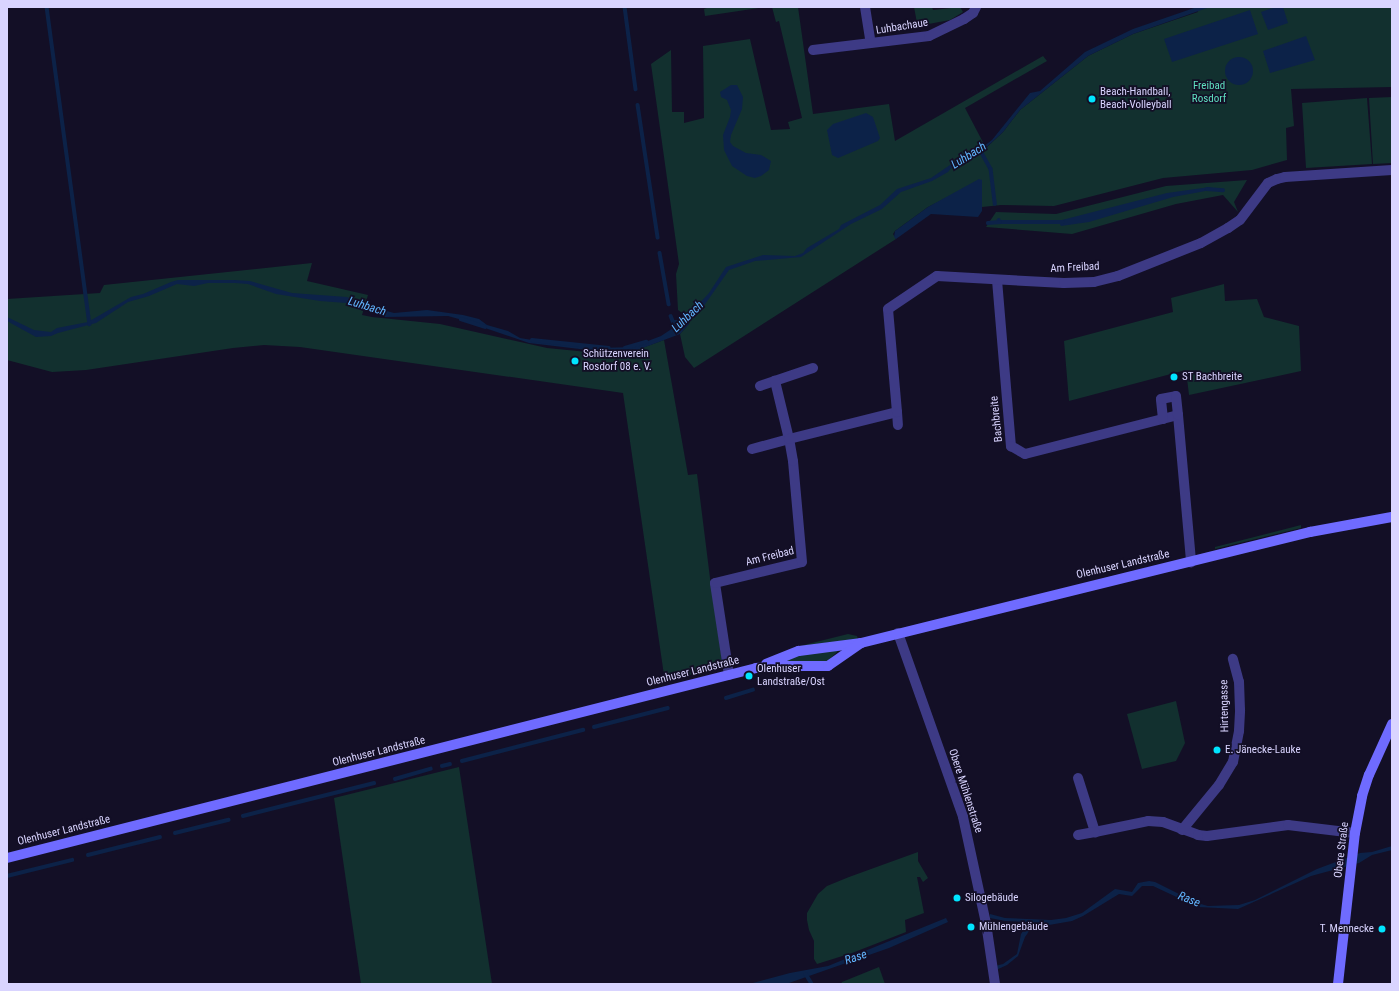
<!DOCTYPE html>
<meta charset="utf-8">
<style>
body{margin:0}
#map{position:relative;width:1399px;height:991px;overflow:hidden;background:#130f26;font-family:"Roboto Condensed",sans-serif}
div>[style]{position:absolute}
.green>*{inset:0;background:#12302f}
.water>*{inset:0;background:#0c2248}
.round{border-radius:50%}
.stream>*{height:3.5px;margin:-1.75px;padding:0 1.75px;transform-origin:1.75px;border-radius:1.75px;background:#0c2248}
.street>*{height:10px;margin:-5px;padding:0 5px;transform-origin:5px;border-radius:5px;background:#3d3a85}
.secondary>*{height:10px;margin:-5px;padding:0 5px;transform-origin:5px;border-radius:5px;background:#6f6bff}
.dots>*{width:11px;height:11px;translate:-50% -50%;box-sizing:border-box;border:2px solid #130f26;border-radius:50%}
span{translate:-50% -50%;white-space:nowrap;text-align:center;line-height:1.15;-webkit-text-stroke:3.5px #130f26;paint-order:stroke}
.street-label{font-size:11px;color:#d9d4ff}
.park-label{font-size:11px;color:#5fe0c0}
.poi-label{font-size:11px;color:#d9d4ff}
.left{translate:0 -50%;text-align:left}
.right{translate:-100% -50%;text-align:right}
.water-label{font-size:12px;color:#62b6ff;font-style:italic}
.frame{position:absolute;inset:0;border:8px solid #d9d4ff;pointer-events:none}
</style>
<div id="map">
<div class="green">
<div style="clip-path:polygon(710px 7px,765px 7px,705px 16px,704px 9px)"></div>
<div style="clip-path:polygon(772px 7px,798px 7px,813px 114px,889px 104px,895px 141px,1043px 56px,1047px 61px,965px 108px,986px 148px,1003px 132px,1020px 110px,1088px 56px,1133px 34px,1198px 12px,1196px 7px,1392px 7px,1392px 87px,1291px 89px,1294px 126px,1286px 128px,1287px 160px,1252px 170px,1163px 178px,1054px 206px,1001px 205px,982px 207px,982px 180px,928px 207px,895px 231px,893px 234px,896px 239px,694px 368px,685px 357px,680px 334px,689px 324px,690px 319px,678px 310px,676px 274px,679px 264px,651px 64px,671px 50px,672px 112px,684px 112px,684px 123px,704px 118px,703px 46px,750px 39px,771px 130px,790px 129px,788px 122px,802px 118px,779px 21px,776px 22px)"></div>
<div style="clip-path:polygon(914px 7px,932px 7px,933px 10px,960px 7px,963px 12px,950px 20px,891px 31px,890px 27px,917px 23px)"></div>
<div style="clip-path:polygon(1392px 97px,1392px 163px,1373px 164px,1369px 98px)"></div>
<div style="clip-path:polygon(1367px 98px,1372px 164px,1306px 168px,1302px 103px)"></div>
<div style="clip-path:polygon(1247px 180px,1234px 202px,1238px 212px,1223px 195px,1176px 204px,1072px 234px,986px 227px,996px 212px,1056px 214px,1166px 186px)"></div>
<div style="clip-path:polygon(312px 263px,307px 281px,368px 295px,362px 315px,372px 317px,440px 324px,547px 348px,608px 354px,628px 353px,664px 340px,688px 475px,697px 474px,710px 578px,722px 660px,717px 667px,665px 682px,623px 393px,300px 347px,264px 345px,233px 348px,86px 370px,52px 372px,7px 360px,7px 299px,100px 293px,104px 285px)"></div>
<div style="clip-path:polygon(1224px 284px,1225px 301px,1257px 299px,1264px 317px,1299px 326px,1301px 371px,1189px 395px,1186px 370px,1069px 401px,1064px 341px,1173px 312px,1171px 298px)"></div>
<div style="clip-path:polygon(1301px 525px,1301px 528px,1215px 549px,1215px 547px)"></div>
<div style="clip-path:polygon(848px 634px,857px 636px,858px 639px,800px 646px)"></div>
<div style="clip-path:polygon(839px 650px,827px 662px,788px 663px,786px 658px,796px 655px)"></div>
<div style="clip-path:polygon(1176px 701px,1185px 743px,1176px 761px,1142px 769px,1127px 714px)"></div>
<div style="clip-path:polygon(459px 767px,492px 984px,361px 984px,334px 798px)"></div>
<div style="clip-path:polygon(918px 852px,918px 861px,928px 878px,923px 882px,920px 877px,917px 877px,924px 913px,905px 920px,906px 932px,852px 953px,817px 964px,814px 959px,814px 941px,809px 930px,807px 920px,807px 913px,818px 894px,827px 886px,849px 877px)"></div>
<div style="clip-path:polygon(879px 967px,885px 984px,841px 984px,842px 982px)"></div>
</div>
<div class="water">
<div style="clip-path:polygon(1197px 7px,1210px 7px,1133px 34px,1088px 56px,1020px 110px,1003px 132px,979px 154px,954px 165px,948px 172px,932px 181px,901px 192px,882px 209px,851px 224px,801px 257px,755px 261px,729px 270px,701px 310px,690px 319px,689px 324px,680px 334px,632px 352px,605px 352px,529px 343px,485px 328px,480px 325px,448px 316px,385px 317px,346px 303px,320px 301px,276px 294px,248px 284px,235px 283px,208px 283px,194px 286px,177px 284px,149px 296px,128px 302px,96px 323px,58px 333px,51px 336px,36px 337px,7px 321px,7px 317px,34px 330px,51px 332px,57px 328px,88px 322px,131px 297px,143px 294px,171px 282px,178px 280px,234px 280px,250px 281px,292px 293px,347px 297px,365px 305px,394px 313px,427px 310px,463px 315px,479px 319px,487px 325px,508px 331px,520px 338px,544px 342px,600px 348px,632px 347px,661px 336px,673px 328px,674px 320px,684px 320px,709px 293px,726px 267px,763px 255px,795px 256px,803px 253px,807px 248px,839px 229px,841px 225px,880px 205px,897px 189px,931px 178px,950px 165px,984px 146px,992px 140px,1030px 93px,1040px 91px,1085px 52px,1133px 29px)"></div>
<div style="clip-path:polygon(1276px 7px,1283px 7px,1288px 23px,1268px 30px,1261px 12px)"></div>
<div style="clip-path:polygon(1250px 10px,1258px 34px,1172px 62px,1164px 39px)"></div>
<div style="clip-path:polygon(1306px 36px,1315px 60px,1270px 73px,1263px 51px)"></div>
<div class="round" style="left:1225px;top:57px;width:28px;height:28px"></div>
<div style="clip-path:polygon(731px 85px,737px 85px,743px 97px,742px 109px,731px 135px,730px 142px,733px 146px,746px 153px,761px 155px,771px 161px,769px 170px,761px 176px,755px 178px,747px 176px,732px 166px,724px 150px,723px 135px,730px 117px,731px 110px,727px 100px,721px 97px,720px 92px)"></div>
<div style="clip-path:polygon(866px 113px,873px 117px,880px 138px,878px 141px,838px 158px,832px 155px,827px 130px,833px 124px)"></div>
<div style="clip-path:polygon(979px 179px,982px 180px,982px 211px,978px 217px,931px 214px,896px 239px,894px 237px,895px 231px,928px 207px)"></div>
<div style="clip-path:polygon(1210px 187px,1211px 190px,1173px 197px,1089px 222px,1061px 226px,1058px 221px,1167px 193px)"></div>
<div style="clip-path:polygon(1392px 846px,1392px 850px,1372px 855px,1359px 863px,1311px 876px,1238px 909px,1198px 907px,1153px 886px,1142px 886px,1132px 896px,1119px 894px,1083px 916px,1072px 921px,1049px 925px,1034px 924px,1025px 937px,1018px 956px,1007px 965px,996px 970px,995px 966px,1003px 964px,1017px 954px,1021px 934px,1029px 922px,1005px 921px,990px 918px,990px 914px,1005px 918px,1051px 920px,1066px 918px,1082px 913px,1115px 889px,1132px 892px,1138px 883px,1149px 881px,1155px 882px,1197px 903px,1208px 906px,1239px 905px,1255px 900px,1317px 869px,1360px 853px,1372px 852px)"></div>
<div style="clip-path:polygon(946px 918px,948px 922px,889px 948px,789px 983px,749px 984px,790px 973px,828px 966px)"></div>
</div>
<div class="stream">
<div style="left:47px;top:7px;width:320px;rotate:82.3deg"></div>
<div style="left:625px;top:7px;width:83px;rotate:82.4deg"></div>
<div style="left:638px;top:105px;width:134px;rotate:81.4deg"></div>
<div style="left:982px;top:148px;width:5px;rotate:90deg"></div>
<div style="left:982px;top:153px;width:18px;rotate:61deg"></div>
<div style="left:991px;top:169px;width:35px;rotate:83deg"></div>
<div style="left:1207px;top:189px;width:16px;rotate:4deg"></div>
<div style="left:999px;top:220px;width:2px;rotate:63deg"></div>
<div style="left:1000px;top:222px;width:63px"></div>
<div style="left:988px;top:223px;width:12px;rotate:-5deg"></div>
<div style="left:660px;top:253px;width:52px;rotate:80deg"></div>
<div style="left:671px;top:316px;width:11px;rotate:68deg"></div>
<div style="left:461px;top:319px;width:25px;rotate:18deg"></div>
<div style="left:532px;top:340px;width:77px;rotate:5.9deg"></div>
<div style="left:625px;top:348px;width:22px;rotate:-16deg"></div>
<div style="left:726px;top:698px;width:28px;rotate:-17deg"></div>
<div style="left:594px;top:727px;width:76px;rotate:-14.4deg"></div>
<div style="left:462px;top:761px;width:125px;rotate:-14.4deg"></div>
<div style="left:442px;top:766px;width:8px;rotate:-14deg"></div>
<div style="left:395px;top:779px;width:37px;rotate:-16deg"></div>
<div style="left:243px;top:816px;width:135px;rotate:-14.1deg"></div>
<div style="left:175px;top:833px;width:55px;rotate:-13.8deg"></div>
<div style="left:88px;top:855px;width:74px;rotate:-14deg"></div>
<div style="left:7px;top:876px;width:67px;rotate:-13.8deg"></div>
<div style="left:806px;top:974px;width:12px;rotate:59deg"></div>
</div>
<div class="street">
<div style="left:865px;top:7px;width:36px;rotate:81deg"></div>
<div style="left:813px;top:50px;width:117px;rotate:-6.9deg"></div>
<div style="left:929px;top:36px;width:39px;rotate:-26deg"></div>
<div style="left:964px;top:19px;width:11px;rotate:-34deg"></div>
<div style="left:973px;top:13px;width:7px;rotate:-63deg"></div>
<div style="left:997px;top:280px;width:167px;rotate:85.2deg"></div>
<div style="left:1011px;top:446px;width:16px;rotate:30deg"></div>
<div style="left:1025px;top:454px;width:158px;rotate:-14.3deg"></div>
<div style="left:1178px;top:415px;width:148px;rotate:84.9deg"></div>
<div style="left:760px;top:386px;width:56px;rotate:-18.8deg"></div>
<div style="left:897px;top:412px;width:13px;rotate:86deg"></div>
<div style="left:1163px;top:419px;width:20px;rotate:-96deg"></div>
<div style="left:1161px;top:399px;width:15px;rotate:-11deg"></div>
<div style="left:1176px;top:396px;width:19px;rotate:84deg"></div>
<div style="left:752px;top:449px;width:38px;rotate:-15deg"></div>
<div style="left:789px;top:439px;width:60px;rotate:-103.6deg"></div>
<div style="left:898px;top:633px;width:195px;rotate:70.5deg"></div>
<div style="left:963px;top:817px;width:108px;rotate:77.8deg"></div>
<div style="left:986px;top:923px;width:62px;rotate:81.6deg"></div>
<div style="left:729px;top:675px;width:93px;rotate:-98.7deg"></div>
<div style="left:715px;top:583px;width:89px;rotate:-13.6deg"></div>
<div style="left:802px;top:562px;width:101px;rotate:-95.1deg"></div>
<div style="left:793px;top:461px;width:22px;rotate:-100deg"></div>
<div style="left:789px;top:439px;width:111px;rotate:-14deg"></div>
<div style="left:897px;top:412px;width:103px;rotate:-95deg"></div>
<div style="left:888px;top:309px;width:59px;rotate:-34deg"></div>
<div style="left:937px;top:276px;width:127px;rotate:3.2deg"></div>
<div style="left:1064px;top:283px;width:30px;rotate:-2deg"></div>
<div style="left:1094px;top:282px;width:25px;rotate:-14deg"></div>
<div style="left:1118px;top:276px;width:89px;rotate:-21.7deg"></div>
<div style="left:1201px;top:243px;width:31px;rotate:-29deg"></div>
<div style="left:1228px;top:228px;width:14px;rotate:-34deg"></div>
<div style="left:1240px;top:220px;width:46px;rotate:-52.9deg"></div>
<div style="left:1268px;top:183px;width:10px;rotate:-24deg"></div>
<div style="left:1277px;top:179px;width:8px;rotate:-14deg"></div>
<div style="left:1285px;top:177px;width:107px;rotate:-3.7deg"></div>
<div style="left:1078px;top:778px;width:57px;rotate:72.5deg"></div>
<div style="left:1095px;top:832px;width:54px;rotate:-11.7deg"></div>
<div style="left:1148px;top:821px;width:15px;rotate:4deg"></div>
<div style="left:1163px;top:822px;width:37px;rotate:20deg"></div>
<div style="left:1198px;top:835px;width:9px;rotate:6deg"></div>
<div style="left:1207px;top:836px;width:82px;rotate:-7.7deg"></div>
<div style="left:1288px;top:825px;width:67px;rotate:6.8deg"></div>
<div style="left:1182px;top:830px;width:58px;rotate:-50.6deg"></div>
<div style="left:1219px;top:785px;width:27px;rotate:-59deg"></div>
<div style="left:1233px;top:762px;width:32px;rotate:-79deg"></div>
<div style="left:1239px;top:731px;width:21px;rotate:-87deg"></div>
<div style="left:1240px;top:710px;width:28px;rotate:-92deg"></div>
<div style="left:1239px;top:682px;width:24px;rotate:-105deg"></div>
<div style="left:1078px;top:835px;width:17px;rotate:-10deg"></div>
</div>
<div class="secondary">
<div style="left:766px;top:664px;width:35px;rotate:-22deg"></div>
<div style="left:799px;top:651px;width:63px;rotate:-7.4deg"></div>
<div style="left:861px;top:643px;width:463px;rotate:-13.9deg"></div>
<div style="left:1310px;top:532px;width:83px;rotate:-10.4deg"></div>
<div style="left:7px;top:858px;width:773px;rotate:-14.23deg"></div>
<div style="left:756px;top:668px;width:21px;rotate:-5deg"></div>
<div style="left:777px;top:666px;width:51px"></div>
<div style="left:828px;top:666px;width:40px;rotate:-34.9deg"></div>
<div style="left:1338px;top:984px;width:152px;rotate:-83.6deg"></div>
<div style="left:1355px;top:833px;width:38px;rotate:-79deg"></div>
<div style="left:1362px;top:796px;width:22px;rotate:-72deg"></div>
<div style="left:1369px;top:775px;width:56px;rotate:-65.7deg"></div>
</div>
<div class="dots">
<div style="left:1092px;top:99px;background:#00e5ff"></div>
<div style="left:575px;top:361px;background:#00e5ff"></div>
<div style="left:1174px;top:377px;background:#00e5ff"></div>
<div style="left:749px;top:676px;background:#00e5ff"></div>
<div style="left:1217px;top:750px;background:#00e5ff"></div>
<div style="left:957px;top:898px;background:#00e5ff"></div>
<div style="left:971px;top:927px;background:#00e5ff"></div>
<div style="left:1382px;top:929px;background:#00e5ff"></div>
</div>
<div class="street-label">
<span style="left:902px;top:27px;rotate:-9deg">Luhbachaue</span>
<span style="left:1075px;top:268px;rotate:-3deg">Am Freibad</span>
<span style="left:997px;top:419px;rotate:-96deg">Bachbreite</span>
<span style="left:770px;top:557px;rotate:-14deg">Am Freibad</span>
<span style="left:1123px;top:565px;rotate:-13deg">Olenhuser Landstraße</span>
<span style="left:693px;top:672px;rotate:-14deg">Olenhuser Landstraße</span>
<span style="left:1225px;top:706px;rotate:-91deg">Hirtengasse</span>
<span style="left:379px;top:752px;rotate:-14deg">Olenhuser Landstraße</span>
<span style="left:965px;top:791px;rotate:72deg">Obere Mühlenstraße</span>
<span style="left:64px;top:831px;rotate:-14deg">Olenhuser Landstraße</span>
<span style="left:1342px;top:850px;rotate:-83deg">Obere Straße</span>
</div>
<div class="park-label">
<span style="left:1209px;top:93px">Freibad<br>Rosdorf</span>
</div>
<div class="poi-label">
<span class="left" style="left:1100px;top:99px">Beach-Handball,<br>Beach-Volleyball</span>
<span class="left" style="left:583px;top:361px">Schützenverein<br>Rosdorf 08 e. V.</span>
<span class="left" style="left:1182px;top:377px">ST Bachbreite</span>
<span class="left" style="left:757px;top:676px">Olenhuser<br>Landstraße/Ost</span>
<span class="left" style="left:1225px;top:750px">E. Jänecke-Lauke</span>
<span class="left" style="left:965px;top:898px">Silogebäude</span>
<span class="left" style="left:979px;top:927px">Mühlengebäude</span>
<span class="right" style="left:1374px;top:929px">T. Mennecke</span>
</div>
<div class="water-label">
<span style="left:969px;top:156px;rotate:-32deg">Luhbach</span>
<span style="left:367px;top:307px;rotate:17deg">Luhbach</span>
<span style="left:688px;top:317px;rotate:-44deg">Luhbach</span>
<span style="left:1189px;top:900px;rotate:21deg">Rase</span>
<span style="left:856px;top:958px;rotate:-19deg">Rase</span>
</div>
<div class="frame"></div>
</div>
